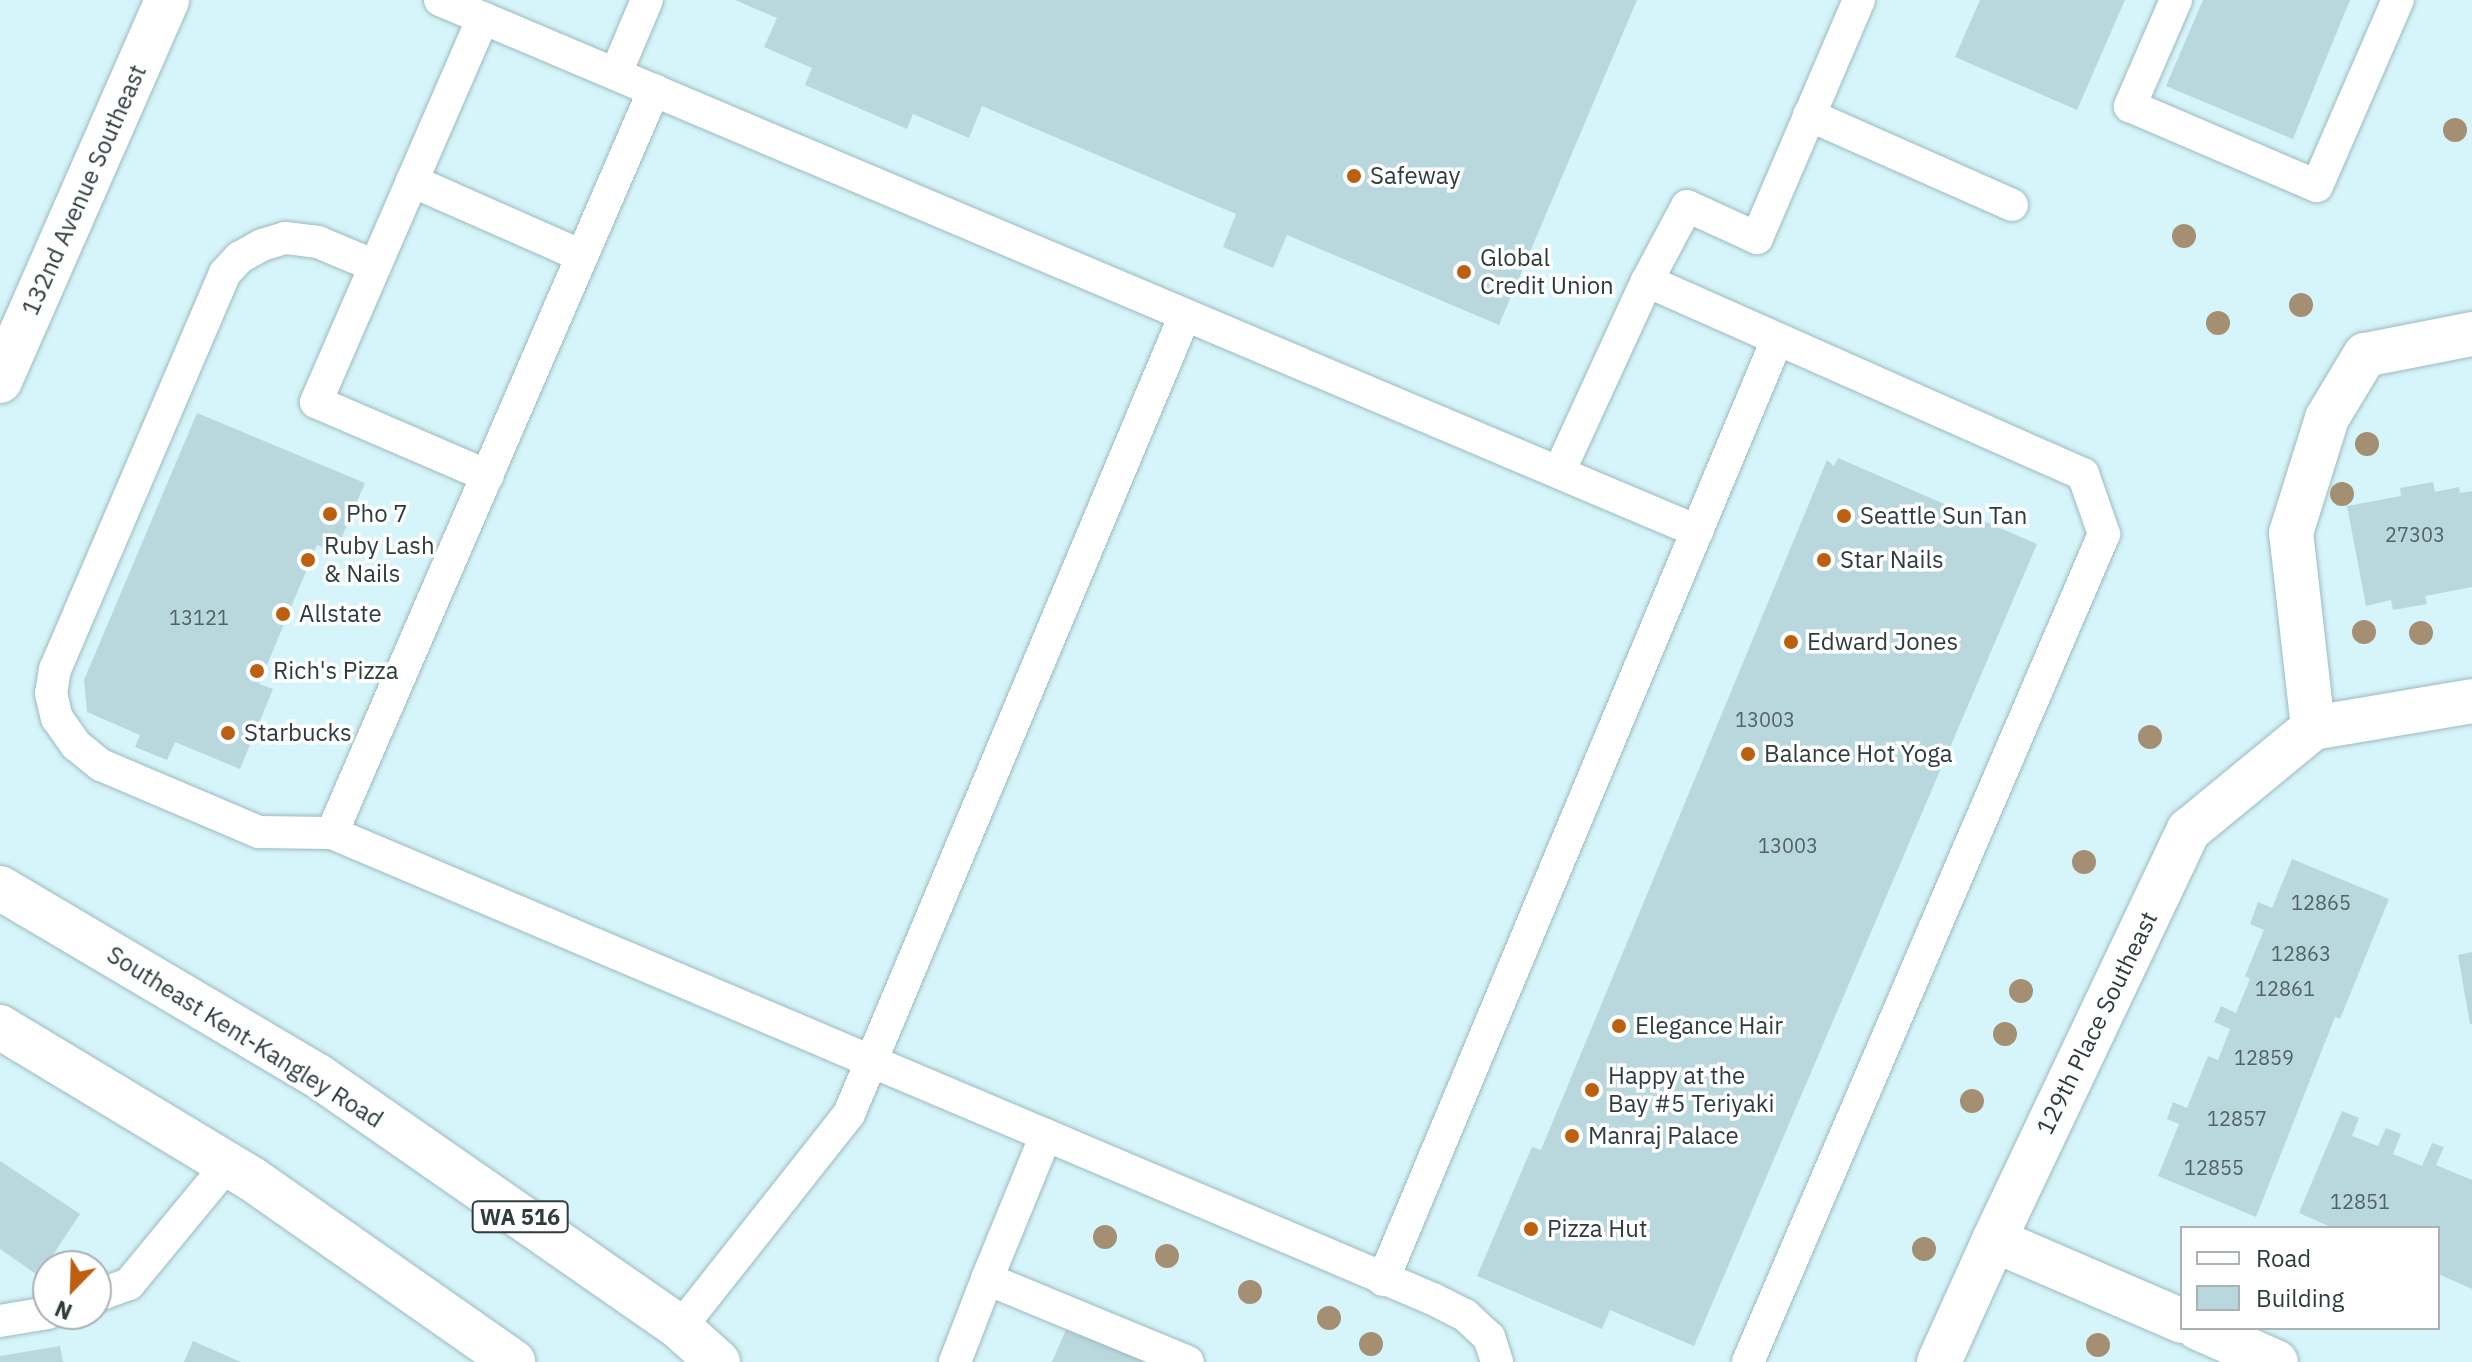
<!DOCTYPE html>
<style>
body{margin:0}
#map{position:relative;width:2472px;height:1362px;overflow:hidden;background:#d6f5fa;font-family:"IBM Plex Sans",sans-serif}
div>[style]{position:absolute}
.building>*{inset:0;background:#b9d8dd}
.roads{filter:drop-shadow(0 0 2px #9cbabe) drop-shadow(0 0 2px #9cbabe)}
.service>*{height:32px;margin:-16px;padding:0 16px;transform-origin:16px;border-radius:16px;background:#fff}
.minor>*{height:44px;margin:-22px;padding:0 22px;transform-origin:22px;border-radius:22px;background:#fff}
.secondary>*{height:44px;margin:-22px;padding:0 22px;transform-origin:22px;border-radius:22px;background:#fff}
.primary>*{height:44px;margin:-22px;padding:0 22px;transform-origin:22px;border-radius:22px;background:#fff}
.trees>*{width:24px;height:24px;margin:-12px;border-radius:50%;background:#a58f73}
.dots>*{width:22px;height:22px;translate:-50% -50%;box-sizing:border-box;border:4px solid #fff;border-radius:50%}
span{translate:-50% -50%;white-space:nowrap;text-align:center;line-height:1.15;-webkit-text-stroke:7px #fff;paint-order:stroke}
.number-label{font-size:20px;color:#526366}
.number-label span{-webkit-text-stroke-width:0}
.shield-label span{padding:2px 6px;background:#fff;border:2px solid;border-radius:6px;-webkit-text-stroke-width:0}
.shield-label{font-size:22px;color:#2f3c3e;font-weight:700}
.poi-label{font-size:24px;color:#2f3c3e}
.left{translate:0 -50%;text-align:left}
.street-label{font-size:24px;color:#2f3c3e}
.legend{position:absolute;left:2180px;top:1226px;width:260px;height:104px;box-sizing:border-box;background:#fff;border:2px solid #acb1b2;margin:0;padding:10px 14px;list-style:none;font-size:24px;color:#2f3c3e}
.legend li{display:flex;align-items:center;gap:16px;height:40px}
.legend b{width:40px;border:2px solid #acb1b2}
.north{position:absolute;left:32px;top:1250px;width:80px;height:80px;box-sizing:border-box;background:#fff;border:2px solid #acb1b2;border-radius:50%;rotate:203deg;font-size:22px;font-weight:700;line-height:32px;text-align:center;color:#2f3c3e}
.north::after{content:'';display:block;margin:auto;width:28px;height:36px;background:#bc5f0f;clip-path:polygon(50% 0,100% 100%,50% 72%,0 100%)}
</style>
<div id="map">
<div class="building">
<div style="clip-path:polygon(735px 0,1637px 0,1499px 325px,1287px 235px,1273px 268px,1223px 247px,1236px 214px,982px 106px,969px 138px,913px 114px,907px 129px,805px 85px,812px 68px,764px 47px,777px 18px)"></div>
<div style="clip-path:polygon(1980px 0,2125px 0,2077px 110px,1955px 57px)"></div>
<div style="clip-path:polygon(2203px 0,2350px 0,2293px 139px,2166px 86px)"></div>
<div style="clip-path:polygon(197px 413px,365px 483px,335px 553px,317px 545px,259px 684px,273px 689px,240px 769px,175px 742px,167px 760px,135px 747px,140px 735px,87px 712px,84px 680px)"></div>
<div style="clip-path:polygon(1838px 458px,2037px 544px,1694px 1346px,1610px 1310px,1602px 1329px,1477px 1276px,1532px 1147px,1541px 1150px,1827px 460px,1834px 466px)"></div>
<div style="clip-path:polygon(2433px 482px,2435px 492px,2459px 487px,2460px 493px,2472px 491px,2472px 587px,2425px 596px,2427px 604px,2393px 610px,2391px 600px,2366px 606px,2347px 506px,2401px 496px,2400px 488px)"></div>
<div style="clip-path:polygon(2292px 859px,2389px 899px,2340px 1019px,2335px 1017px,2256px 1217px,2158px 1176px,2179px 1124px,2167px 1119px,2173px 1102px,2187px 1108px,2208px 1056px,2218px 1060px,2230px 1029px,2214px 1022px,2221px 1006px,2236px 1013px,2250px 979px,2245px 976px,2264px 930px,2250px 924px,2258px 902px,2272px 908px)"></div>
<div style="clip-path:polygon(2472px 952px,2472px 1024px,2470px 1024px,2458px 955px)"></div>
<div style="clip-path:polygon(2342px 1111px,2359px 1118px,2352px 1136px,2378px 1146px,2386px 1128px,2401px 1134px,2393px 1154px,2422px 1166px,2432px 1143px,2444px 1147px,2436px 1165px,2472px 1180px,2472px 1289px,2438px 1274px,2438px 1228px,2333px 1228px,2299px 1213px)"></div>
<div style="clip-path:polygon(0 1161px,80px 1214px,39px 1276px,0 1249px)"></div>
<div style="clip-path:polygon(1068px 1325px,1154px 1362px,1052px 1362px)"></div>
<div style="clip-path:polygon(193px 1341px,241px 1362px,184px 1362px)"></div>
<div style="clip-path:polygon(60px 1346px,63px 1362px,0 1362px,0 1356px)"></div>
</div>
<div class="roads">
<div class="service">
<div style="left:440px;top:0;width:1365px;rotate:22.9deg"></div>
<div style="left:2176px;top:0;width:116px;rotate:113.5deg"></div>
<div style="left:2130px;top:106px;width:203px;rotate:23.2deg"></div>
<div style="left:2317px;top:186px;width:203px;rotate:-66.5deg"></div>
<div style="left:483px;top:18px;width:419px;rotate:113.5deg"></div>
<div style="left:316px;top:402px;width:187px;rotate:23.3deg"></div>
<div style="left:616px;top:73px;width:79px;rotate:-67deg"></div>
<div style="left:1809px;top:115px;width:222px;rotate:23.9deg"></div>
<div style="left:412px;top:181px;width:186px;rotate:23.8deg"></div>
<div style="left:375px;top:266px;width:62px;rotate:-157.2deg"></div>
<div style="left:318px;top:242px;width:33px;rotate:-173deg"></div>
<div style="left:285px;top:238px;width:24px;rotate:163deg"></div>
<div style="left:262px;top:245px;width:25px;rotate:151deg"></div>
<div style="left:240px;top:257px;width:22px;rotate:133deg"></div>
<div style="left:225px;top:273px;width:431px;rotate:113.2deg"></div>
<div style="left:55px;top:669px;width:24px;rotate:99deg"></div>
<div style="left:51px;top:693px;width:26px;rotate:77deg"></div>
<div style="left:57px;top:718px;width:33px;rotate:55deg"></div>
<div style="left:76px;top:745px;width:32px;rotate:39deg"></div>
<div style="left:101px;top:765px;width:172px;rotate:23deg"></div>
<div style="left:259px;top:832px;width:73px;rotate:0.8deg"></div>
<div style="left:332px;top:833px;width:1196px;rotate:22.94deg"></div>
<div style="left:1433px;top:1299px;width:36px;rotate:27deg"></div>
<div style="left:1465px;top:1315px;width:33px;rotate:43deg"></div>
<div style="left:1489px;top:1337px;width:26px;rotate:72deg"></div>
<div style="left:1647px;top:281px;width:477px;rotate:23.9deg"></div>
<div style="left:2083px;top:474px;width:64px;rotate:70.7deg"></div>
<div style="left:2104px;top:534px;width:901px;rotate:113.27deg"></div>
<div style="left:1559px;top:472px;width:210px;rotate:-65.3deg"></div>
<div style="left:1647px;top:281px;width:85px;rotate:-61.9deg"></div>
<div style="left:1687px;top:206px;width:77px;rotate:24.6deg"></div>
<div style="left:1757px;top:238px;width:259px;rotate:-66.8deg"></div>
<div style="left:332px;top:833px;width:810px;rotate:-66.57deg"></div>
<div style="left:1046px;top:1135px;width:156px;rotate:112.3deg"></div>
<div style="left:987px;top:1279px;width:217px;rotate:22.4deg"></div>
<div style="left:1383px;top:1280px;width:1019px;rotate:-67.26deg"></div>
<div style="left:96px;top:1296px;width:35px;rotate:-20deg"></div>
<div style="left:129px;top:1284px;width:154px;rotate:-50.5deg"></div>
<div style="left:0;top:1321px;width:49px;rotate:-9.5deg"></div>
<div style="left:680px;top:1328px;width:273px;rotate:-51.7deg"></div>
<div style="left:849px;top:1114px;width:867px;rotate:-67.19deg"></div>
<div style="left:955px;top:1362px;width:89px;rotate:-68.9deg"></div>
</div>
<div class="minor">
<div style="left:2313px;top:728px;width:196px;rotate:-96.4deg"></div>
<div style="left:2291px;top:533px;width:121px;rotate:-72.6deg"></div>
<div style="left:2327px;top:418px;width:74px;rotate:-58.9deg"></div>
<div style="left:2365px;top:355px;width:109px;rotate:-11.1deg"></div>
<div style="left:2313px;top:728px;width:161px;rotate:-9.6deg"></div>
<div style="left:1994px;top:1240px;width:205px;rotate:23.3deg"></div>
<div style="left:2198px;top:1328px;width:85px;rotate:23.6deg"></div>
<div style="left:1939px;top:1362px;width:134px;rotate:-65.7deg"></div>
<div style="left:1994px;top:1240px;width:454px;rotate:-64.6deg"></div>
<div style="left:2189px;top:830px;width:161px;rotate:-39.4deg"></div>
</div>
<div class="secondary">
<div style="left:0;top:381px;width:416px;rotate:-66.3deg"></div>
</div>
<div class="primary">
<div style="left:0;top:888px;width:369px;rotate:30.6deg"></div>
<div style="left:318px;top:1076px;width:441px;rotate:34.8deg"></div>
<div style="left:680px;top:1328px;width:51px;rotate:41.8deg"></div>
<div style="left:0;top:1027px;width:294px;rotate:31.1deg"></div>
<div style="left:252px;top:1179px;width:319px;rotate:35deg"></div>
</div>
</div>
<div class="trees">
<div style="left:2455px;top:130px"></div>
<div style="left:2184px;top:236px"></div>
<div style="left:2301px;top:305px"></div>
<div style="left:2218px;top:323px"></div>
<div style="left:2367px;top:444px"></div>
<div style="left:2342px;top:494px"></div>
<div style="left:2364px;top:632px"></div>
<div style="left:2421px;top:633px"></div>
<div style="left:2150px;top:737px"></div>
<div style="left:2084px;top:862px"></div>
<div style="left:2021px;top:991px"></div>
<div style="left:2005px;top:1034px"></div>
<div style="left:1972px;top:1101px"></div>
<div style="left:1105px;top:1237px"></div>
<div style="left:1924px;top:1249px"></div>
<div style="left:1167px;top:1256px"></div>
<div style="left:1250px;top:1292px"></div>
<div style="left:1329px;top:1318px"></div>
<div style="left:1371px;top:1344px"></div>
<div style="left:2098px;top:1345px"></div>
</div>
<div class="dots">
<div style="left:1354px;top:176px;background:#bc5f0f"></div>
<div style="left:1464px;top:272px;background:#bc5f0f"></div>
<div style="left:330px;top:514px;background:#bc5f0f"></div>
<div style="left:1844px;top:516px;background:#bc5f0f"></div>
<div style="left:308px;top:560px;background:#bc5f0f"></div>
<div style="left:1824px;top:560px;background:#bc5f0f"></div>
<div style="left:283px;top:614px;background:#bc5f0f"></div>
<div style="left:1791px;top:642px;background:#bc5f0f"></div>
<div style="left:257px;top:671px;background:#bc5f0f"></div>
<div style="left:228px;top:733px;background:#bc5f0f"></div>
<div style="left:1748px;top:754px;background:#bc5f0f"></div>
<div style="left:1619px;top:1026px;background:#bc5f0f"></div>
<div style="left:1592px;top:1090px;background:#bc5f0f"></div>
<div style="left:1572px;top:1136px;background:#bc5f0f"></div>
<div style="left:1531px;top:1229px;background:#bc5f0f"></div>
</div>
<div class="number-label">
<span style="left:2415px;top:534px">27303</span>
<span style="left:199px;top:617px">13121</span>
<span style="left:1765px;top:719px">13003</span>
<span style="left:1788px;top:845px">13003</span>
<span style="left:2321px;top:902px">12865</span>
<span style="left:2301px;top:953px">12863</span>
<span style="left:2285px;top:988px">12861</span>
<span style="left:2264px;top:1057px">12859</span>
<span style="left:2237px;top:1118px">12857</span>
<span style="left:2214px;top:1167px">12855</span>
<span style="left:2360px;top:1201px">12851</span>
</div>
<div class="shield-label">
<span style="left:520px;top:1217px">WA 516</span>
</div>
<div class="poi-label">
<span class="left" style="left:1370px;top:176px">Safeway</span>
<span class="left" style="left:1480px;top:272px">Global<br>Credit Union</span>
<span class="left" style="left:346px;top:514px">Pho 7</span>
<span class="left" style="left:1860px;top:516px">Seattle Sun Tan</span>
<span class="left" style="left:324px;top:560px">Ruby Lash<br>&amp; Nails</span>
<span class="left" style="left:1840px;top:560px">Star Nails</span>
<span class="left" style="left:299px;top:614px">Allstate</span>
<span class="left" style="left:1807px;top:642px">Edward Jones</span>
<span class="left" style="left:273px;top:671px">Rich's Pizza</span>
<span class="left" style="left:244px;top:733px">Starbucks</span>
<span class="left" style="left:1764px;top:754px">Balance Hot Yoga</span>
<span class="left" style="left:1635px;top:1026px">Elegance Hair</span>
<span class="left" style="left:1608px;top:1090px">Happy at the<br>Bay #5 Teriyaki</span>
<span class="left" style="left:1588px;top:1136px">Manraj Palace</span>
<span class="left" style="left:1547px;top:1229px">Pizza Hut</span>
</div>
<div class="street-label">
<span style="left:84px;top:190px;rotate:-66deg">132nd Avenue Southeast</span>
<span style="left:2097px;top:1023px;rotate:-64deg">129th Place Southeast</span>
<span style="left:245px;top:1037px;rotate:32deg">Southeast Kent-Kangley Road</span>
</div>
<ul class="legend">
<li><b style="height:10px;background:#fff"></b>Road</li>
<li><b style="height:22px;background:#b9d8dd"></b>Building</li>
</ul>
<div class="north">N</div>
</div>
